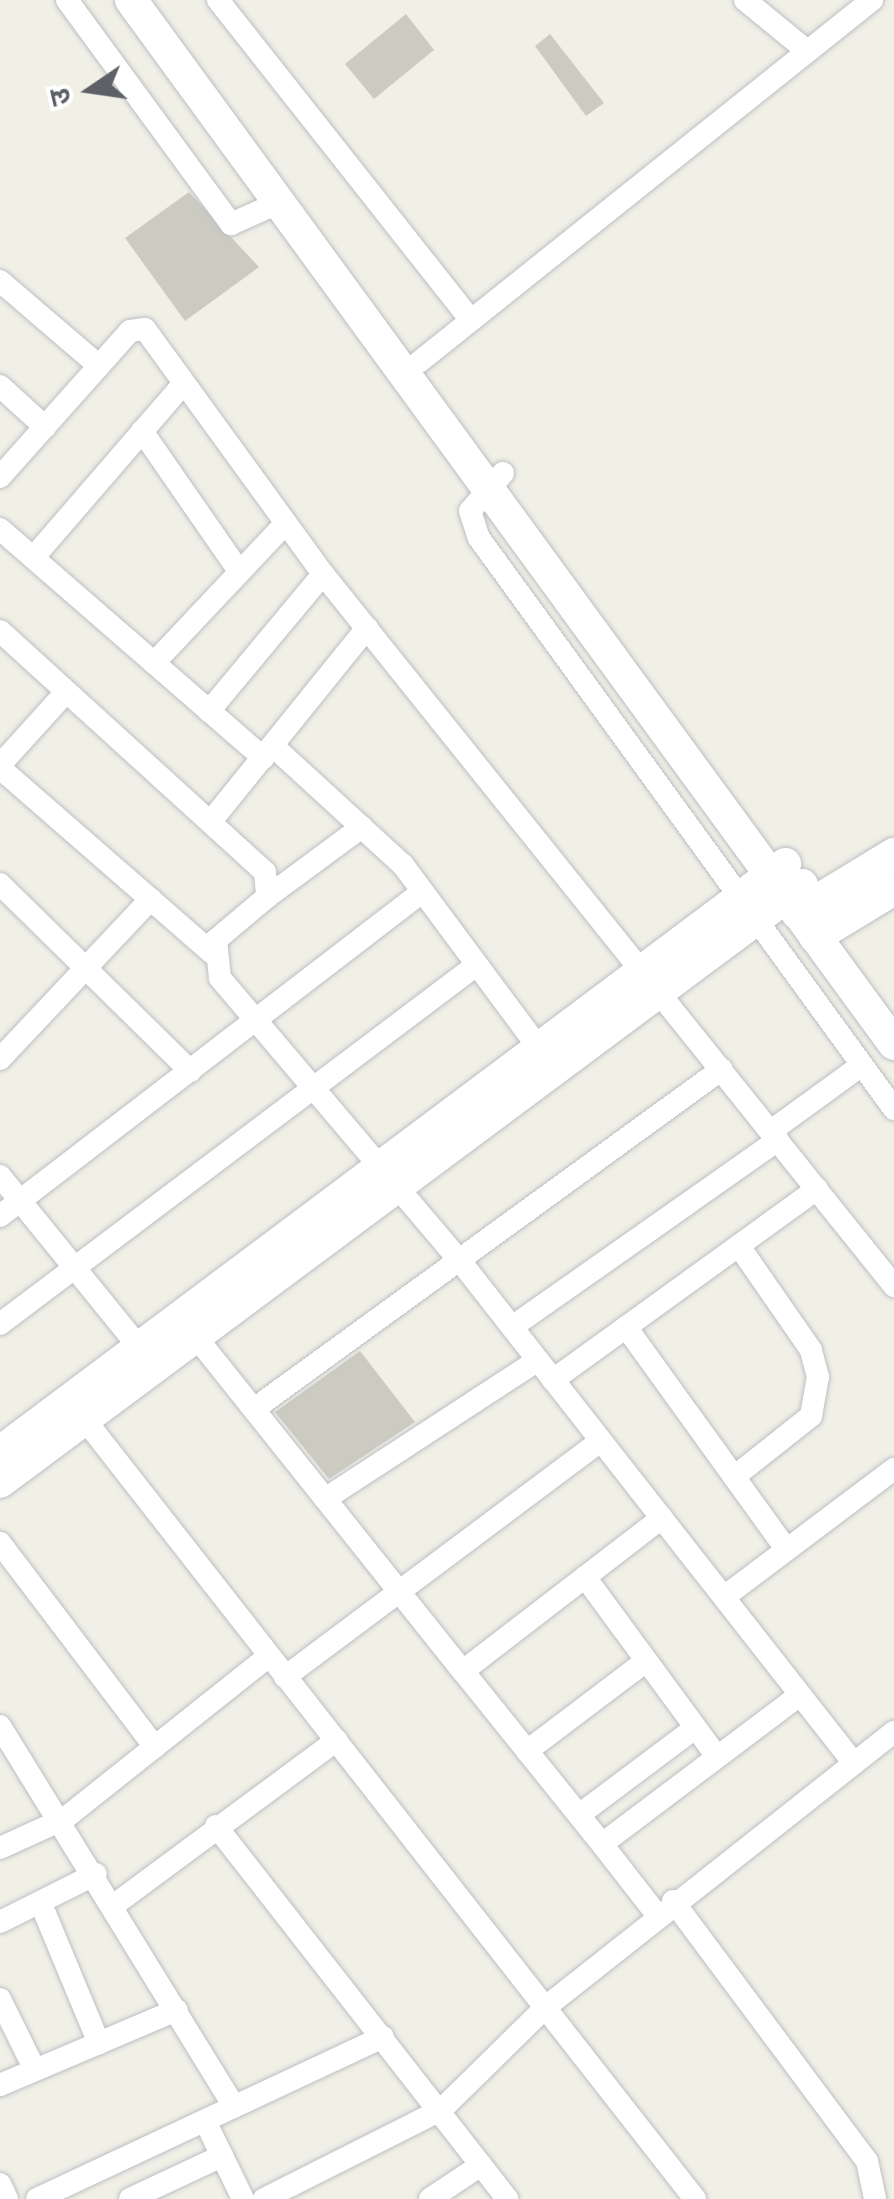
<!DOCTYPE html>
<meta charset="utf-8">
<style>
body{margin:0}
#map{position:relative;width:894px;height:2199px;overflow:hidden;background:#f1f0e6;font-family:"Roboto Condensed","Noto Sans Devanagari",sans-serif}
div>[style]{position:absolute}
.building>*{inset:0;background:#cccbc2}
.roads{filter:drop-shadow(0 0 2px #bdbec5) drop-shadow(0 0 2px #bdbec5)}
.street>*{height:22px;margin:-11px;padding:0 11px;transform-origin:11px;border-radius:11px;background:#fff}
.secondary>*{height:32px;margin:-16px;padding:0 16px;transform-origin:16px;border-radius:16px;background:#fff}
span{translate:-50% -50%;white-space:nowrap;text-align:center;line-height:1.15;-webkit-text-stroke:10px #fff;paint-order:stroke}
.north{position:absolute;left:40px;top:40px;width:100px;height:100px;-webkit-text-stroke:8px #fff;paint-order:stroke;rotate:257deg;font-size:28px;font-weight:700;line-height:40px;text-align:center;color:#5d6067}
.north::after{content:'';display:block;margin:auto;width:35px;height:45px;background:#5d6067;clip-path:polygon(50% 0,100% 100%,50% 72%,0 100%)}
</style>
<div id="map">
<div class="building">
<div style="clip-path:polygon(406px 14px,434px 50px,374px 99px,345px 64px)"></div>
<div style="clip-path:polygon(550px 34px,604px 103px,586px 116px,535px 46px)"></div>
<div style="clip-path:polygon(189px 192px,259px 267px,185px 321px,125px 238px)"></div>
<div style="clip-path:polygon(360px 1351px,415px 1422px,329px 1479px,275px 1412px)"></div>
</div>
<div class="roads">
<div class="street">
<div style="left:67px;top:0;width:278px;rotate:53.8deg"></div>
<div style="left:231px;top:224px;width:54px;rotate:-24.2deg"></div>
<div style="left:218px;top:0;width:407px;rotate:51.7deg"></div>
<div style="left:745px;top:0;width:80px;rotate:39.4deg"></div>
<div style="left:0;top:281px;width:130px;rotate:40.6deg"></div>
<div style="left:419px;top:362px;width:580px;rotate:-38.63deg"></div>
<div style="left:0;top:386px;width:61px;rotate:42.3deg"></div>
<div style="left:142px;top:431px;width:170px;rotate:55.3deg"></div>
<div style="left:503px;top:473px;width:50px;rotate:131deg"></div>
<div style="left:470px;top:511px;width:28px;rotate:72deg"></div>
<div style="left:479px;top:538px;width:706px;rotate:53.99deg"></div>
<div style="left:0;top:477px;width:195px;rotate:-48.3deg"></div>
<div style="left:130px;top:331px;width:15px;rotate:-8deg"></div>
<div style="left:145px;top:329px;width:303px;rotate:54deg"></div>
<div style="left:323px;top:574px;width:913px;rotate:51.27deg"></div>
<div style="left:0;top:529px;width:349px;rotate:41deg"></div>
<div style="left:33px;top:558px;width:230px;rotate:-49.2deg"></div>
<div style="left:0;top:631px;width:358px;rotate:42.3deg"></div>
<div style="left:265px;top:872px;width:25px;rotate:85deg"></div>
<div style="left:267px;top:897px;width:67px;rotate:139.9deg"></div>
<div style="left:216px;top:940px;width:38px;rotate:84deg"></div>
<div style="left:220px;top:978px;width:366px;rotate:49.7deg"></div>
<div style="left:457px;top:1257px;width:642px;rotate:51.9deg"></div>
<div style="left:154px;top:663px;width:192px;rotate:-46.7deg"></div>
<div style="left:209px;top:711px;width:178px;rotate:-50.2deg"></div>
<div style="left:273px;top:746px;width:176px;rotate:42.5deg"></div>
<div style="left:403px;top:865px;width:227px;rotate:53.4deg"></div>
<div style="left:0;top:765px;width:98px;rotate:-47.9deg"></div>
<div style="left:0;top:768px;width:281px;rotate:41.1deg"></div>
<div style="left:212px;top:820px;width:247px;rotate:-51.1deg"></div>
<div style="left:0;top:884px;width:267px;rotate:44.5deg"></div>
<div style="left:267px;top:897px;width:118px;rotate:-36.4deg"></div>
<div style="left:0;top:1059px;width:220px;rotate:-46.7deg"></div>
<div style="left:771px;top:1131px;width:112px;rotate:-36deg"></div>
<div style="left:0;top:1176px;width:220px;rotate:50.9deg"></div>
<div style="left:0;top:1216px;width:532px;rotate:-37.52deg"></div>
<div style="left:0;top:1324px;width:595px;rotate:-37deg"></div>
<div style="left:512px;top:1327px;width:325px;rotate:-35.1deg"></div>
<div style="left:626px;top:1327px;width:274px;rotate:54.2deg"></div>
<div style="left:196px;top:1337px;width:428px;rotate:51.4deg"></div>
<div style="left:553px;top:1380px;width:326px;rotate:-35.9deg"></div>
<div style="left:254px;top:1409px;width:578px;rotate:-36deg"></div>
<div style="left:78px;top:1411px;width:1001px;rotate:51.94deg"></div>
<div style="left:734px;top:1477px;width:98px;rotate:-38.4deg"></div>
<div style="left:811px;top:1416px;width:40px;rotate:-80deg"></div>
<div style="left:818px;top:1377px;width:28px;rotate:-105deg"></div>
<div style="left:811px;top:1350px;width:126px;rotate:-124.7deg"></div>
<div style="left:325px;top:1499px;width:254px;rotate:-33.1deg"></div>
<div style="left:0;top:1543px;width:256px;rotate:52.8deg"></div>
<div style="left:585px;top:1577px;width:223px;rotate:53.7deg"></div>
<div style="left:724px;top:1597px;width:213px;rotate:-37deg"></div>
<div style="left:285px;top:1677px;width:394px;rotate:-36.8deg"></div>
<div style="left:0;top:1726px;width:447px;rotate:58.4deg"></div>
<div style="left:527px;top:1751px;width:149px;rotate:-37.1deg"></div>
<div style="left:579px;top:1815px;width:145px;rotate:-36.9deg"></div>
<div style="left:216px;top:1826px;width:473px;rotate:52deg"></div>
<div style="left:602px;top:1844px;width:222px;rotate:-128.8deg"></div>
<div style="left:463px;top:1671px;width:251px;rotate:-37.6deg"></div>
<div style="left:0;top:1848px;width:70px;rotate:-24.4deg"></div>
<div style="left:64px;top:1819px;width:262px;rotate:-38.5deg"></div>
<div style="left:673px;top:1901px;width:324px;rotate:53.3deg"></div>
<div style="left:867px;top:2161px;width:39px;rotate:78deg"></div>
<div style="left:41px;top:1904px;width:151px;rotate:67.4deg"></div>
<div style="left:114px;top:1905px;width:277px;rotate:-36.5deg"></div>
<div style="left:658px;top:1916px;width:91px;rotate:-127.9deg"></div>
<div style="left:602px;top:1844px;width:248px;rotate:-37deg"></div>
<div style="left:0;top:1922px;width:107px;rotate:-26.6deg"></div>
<div style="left:0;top:1999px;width:79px;rotate:63.8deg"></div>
<div style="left:0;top:2085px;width:192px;rotate:-23deg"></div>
<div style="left:205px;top:2121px;width:87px;rotate:64deg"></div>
<div style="left:0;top:2184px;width:17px;rotate:65deg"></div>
<div style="left:37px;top:2199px;width:382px;rotate:-25.1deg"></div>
<div style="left:130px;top:2199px;width:102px;rotate:-25.1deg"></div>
<div style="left:264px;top:2199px;width:198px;rotate:-26.7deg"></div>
<div style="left:441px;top:2110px;width:148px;rotate:-44.5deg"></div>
<div style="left:547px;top:2006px;width:442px;rotate:-38.3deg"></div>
<div style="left:430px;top:2199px;width:61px;rotate:-33.7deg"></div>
</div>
<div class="secondary">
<div style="left:131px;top:0;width:1293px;rotate:53.84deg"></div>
<div style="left:797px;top:913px;width:114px;rotate:-31.3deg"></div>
<div style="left:815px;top:937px;width:92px;rotate:-31.3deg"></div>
<div style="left:0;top:1452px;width:981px;rotate:-36.83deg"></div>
<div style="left:0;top:1482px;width:1000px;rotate:-36.66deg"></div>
</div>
</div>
<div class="north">उ</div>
</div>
